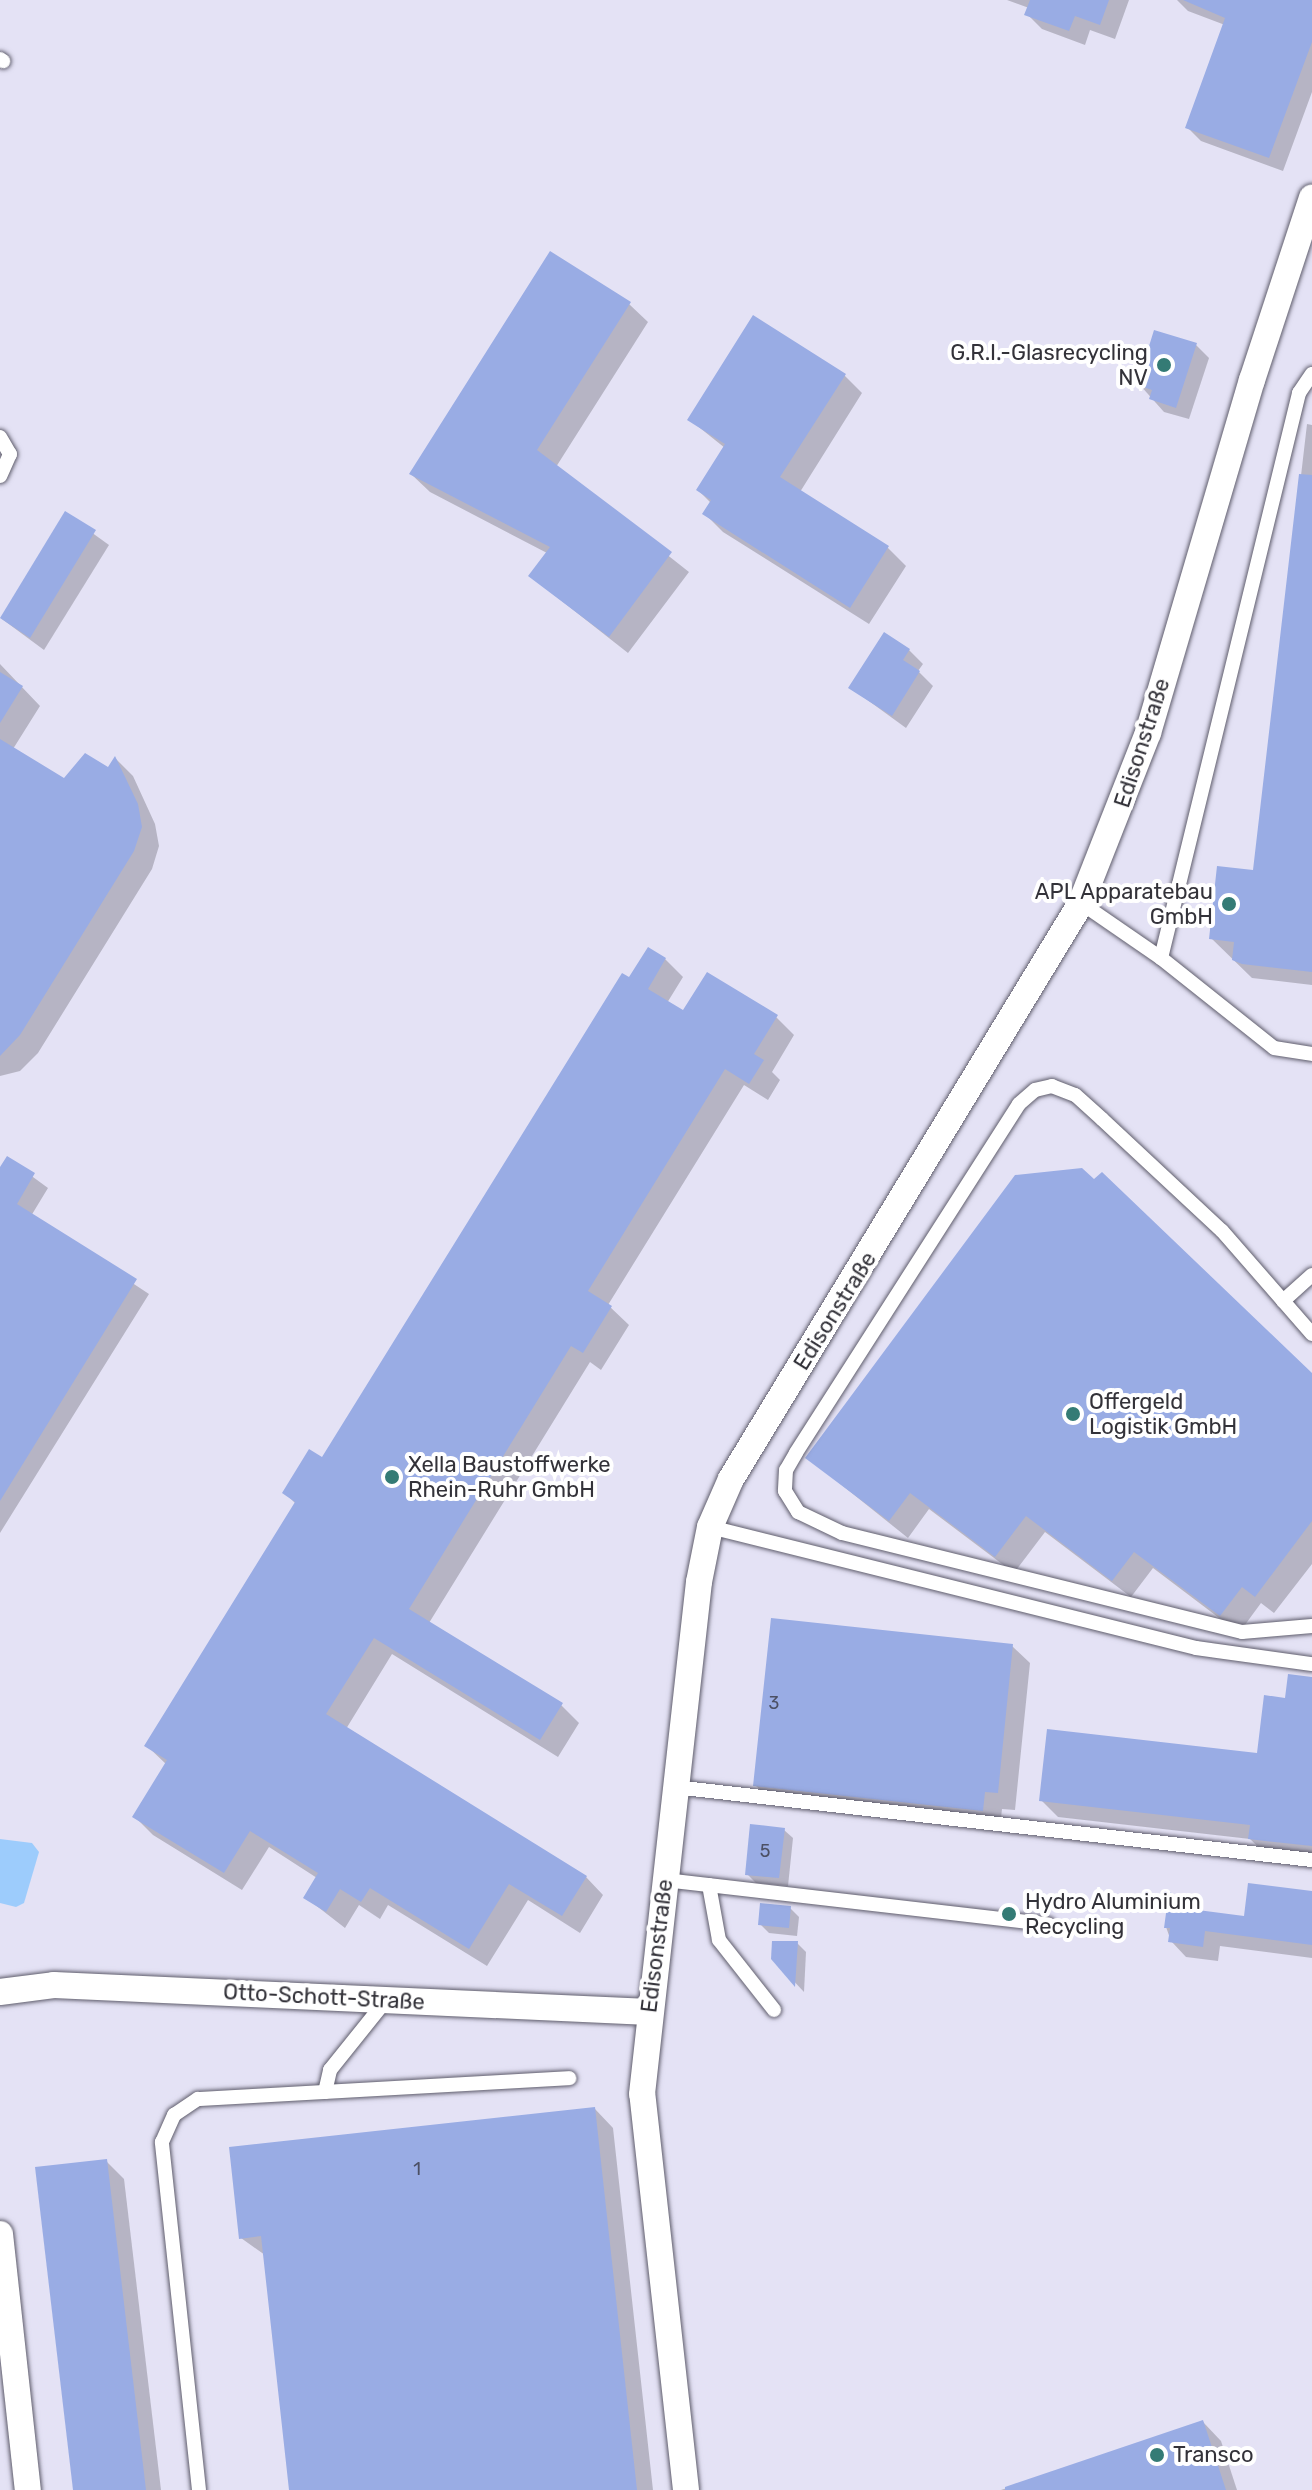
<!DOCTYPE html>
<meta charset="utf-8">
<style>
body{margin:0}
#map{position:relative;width:1312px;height:2490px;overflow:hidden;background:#e4e2f5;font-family:Rubik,sans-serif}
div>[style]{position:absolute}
.water>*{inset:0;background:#9dccfc}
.shadow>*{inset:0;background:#0003}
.building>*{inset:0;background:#99ace4}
.roads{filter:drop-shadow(0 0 2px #5f5d6c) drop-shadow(0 0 2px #5f5d6c)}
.service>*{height:14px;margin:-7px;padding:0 7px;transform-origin:7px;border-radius:7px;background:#fff}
.minor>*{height:26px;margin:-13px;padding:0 13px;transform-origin:13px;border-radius:13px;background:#fff}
.dots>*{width:22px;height:22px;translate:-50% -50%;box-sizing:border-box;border:4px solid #fff;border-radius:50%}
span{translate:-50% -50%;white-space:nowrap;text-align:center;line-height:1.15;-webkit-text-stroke:8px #fff;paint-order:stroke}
.number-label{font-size:18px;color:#4c5064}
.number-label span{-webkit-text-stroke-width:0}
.poi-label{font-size:22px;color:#333239}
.right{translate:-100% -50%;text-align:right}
.left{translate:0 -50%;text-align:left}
.street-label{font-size:22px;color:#333239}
</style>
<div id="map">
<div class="water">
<div style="clip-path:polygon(0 1839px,32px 1843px,39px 1852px,24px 1903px,16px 1907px,0 1903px)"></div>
</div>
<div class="shadow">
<div style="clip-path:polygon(1007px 0,1129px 0,1115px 39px,1090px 30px,1085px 45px,1042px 29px,1027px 14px,1029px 8px)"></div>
<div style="clip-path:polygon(1177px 0,1312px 0,1312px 92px,1283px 171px,1201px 141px,1187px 127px,1225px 25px,1188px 11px)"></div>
<div style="clip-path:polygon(629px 304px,648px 322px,556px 467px,689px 572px,628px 653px,530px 576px,547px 553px,430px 492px,411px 474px)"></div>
<div style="clip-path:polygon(1196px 345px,1209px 358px,1189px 419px,1164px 412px,1139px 384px)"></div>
<div style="clip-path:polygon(844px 375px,862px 393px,800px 492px,888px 548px,906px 566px,869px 624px,723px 532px,705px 514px,711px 503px,698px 490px,725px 448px,690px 420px)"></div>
<div style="clip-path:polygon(1307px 424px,1312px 425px,1312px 985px,1252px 978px,1211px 938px,1255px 872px)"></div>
<div style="clip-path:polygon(66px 514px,109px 545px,44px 650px,2px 619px)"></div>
<div style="clip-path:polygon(909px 650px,923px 664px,918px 671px,933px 686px,906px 728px,851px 688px)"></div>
<div style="clip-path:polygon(0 664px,40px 706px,13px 749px,64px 780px,109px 770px,116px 759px,133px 776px,155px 824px,159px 846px,152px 869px,38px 1053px,20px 1071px,0 1076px)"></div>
<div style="clip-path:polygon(665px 959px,683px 977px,667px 1003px,683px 1013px,776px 1017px,794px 1035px,772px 1072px,780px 1080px,768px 1100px,744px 1085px,608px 1305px,629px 1325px,601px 1370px,590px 1362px,429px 1623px,561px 1705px,579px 1723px,558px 1757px,392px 1654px,346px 1729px,586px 1877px,603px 1895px,580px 1933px,528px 1900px,487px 1966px,388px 1905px,380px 1919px,359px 1905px,345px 1928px,305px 1897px,317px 1878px,269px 1847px,242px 1890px,153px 1835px,135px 1817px,167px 1765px,146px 1745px,296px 1504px,285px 1493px,323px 1460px,629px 980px)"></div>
<div style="clip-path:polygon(7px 1158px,48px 1188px,31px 1216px,149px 1294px,0 1533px,0 1170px)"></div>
<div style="clip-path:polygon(1312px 1376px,1312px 1564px,1274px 1613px,1261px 1603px,1239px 1633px,1153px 1568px,1131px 1597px,1045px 1532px,1014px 1573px,929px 1509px,908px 1538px,808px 1458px)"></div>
<div style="clip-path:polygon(1012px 1646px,1030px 1663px,1015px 1810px,1002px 1809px,1000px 1827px,773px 1802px,755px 1785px)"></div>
<div style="clip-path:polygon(1312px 1679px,1312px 1860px,1267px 1855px,1250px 1839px,1058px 1817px,1041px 1800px,1259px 1755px,1287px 1700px)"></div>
<div style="clip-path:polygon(784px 1830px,793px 1838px,788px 1886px,756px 1883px,747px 1874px)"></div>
<div style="clip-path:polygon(1312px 1893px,1312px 1958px,1220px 1946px,1218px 1961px,1186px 1957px,1171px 1941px,1166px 1927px,1189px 1911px,1245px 1918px)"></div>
<div style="clip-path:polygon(790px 1908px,799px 1917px,797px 1936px,769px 1933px,760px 1924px)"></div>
<div style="clip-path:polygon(797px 1943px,806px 1952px,804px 1992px,773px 1959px)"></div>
<div style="clip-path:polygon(595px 2109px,613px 2128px,653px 2490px,291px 2490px,265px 2255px,241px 2238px)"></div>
<div style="clip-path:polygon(106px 2161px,124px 2179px,161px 2490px,75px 2490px)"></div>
<div style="clip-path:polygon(1203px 2422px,1221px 2441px,1237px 2490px,1001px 2490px)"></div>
</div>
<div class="building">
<div style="clip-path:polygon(1030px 0,1109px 0,1100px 25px,1075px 16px,1069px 31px,1024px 15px)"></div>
<div style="clip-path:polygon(1183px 0,1312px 0,1312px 42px,1269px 158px,1185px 128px,1225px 18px)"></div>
<div style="clip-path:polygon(550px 251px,631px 302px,537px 450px,672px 552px,609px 637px,528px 576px,550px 547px,409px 474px)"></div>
<div style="clip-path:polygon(753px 315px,846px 374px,780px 477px,889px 546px,850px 608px,702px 514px,711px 500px,696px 490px,725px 444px,687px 420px)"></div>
<div style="clip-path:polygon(1154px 330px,1197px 343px,1176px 408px,1149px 399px,1152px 390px,1137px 385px)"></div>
<div style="clip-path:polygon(1299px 474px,1312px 475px,1312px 972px,1242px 964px,1232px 960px,1234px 942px,1209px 939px,1217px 866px,1253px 870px)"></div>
<div style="clip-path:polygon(65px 511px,96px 530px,30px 638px,0 618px)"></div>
<div style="clip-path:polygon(884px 632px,910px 649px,903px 660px,920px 671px,892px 716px,848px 688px)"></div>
<div style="clip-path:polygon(0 672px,23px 686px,0 723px)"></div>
<div style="clip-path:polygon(0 739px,64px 778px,85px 753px,108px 767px,115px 756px,138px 804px,142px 827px,134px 851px,20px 1035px,0 1056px)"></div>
<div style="clip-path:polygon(648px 947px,666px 958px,648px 989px,683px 1010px,707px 972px,778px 1015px,754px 1054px,764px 1060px,749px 1084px,725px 1069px,588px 1291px,612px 1306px,583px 1353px,571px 1346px,409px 1609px,563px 1703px,540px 1740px,374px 1638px,326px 1714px,587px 1876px,562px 1916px,509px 1884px,469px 1949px,370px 1888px,361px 1902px,340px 1889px,326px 1912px,303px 1898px,318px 1873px,250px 1831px,224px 1873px,132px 1817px,167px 1760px,144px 1746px,295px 1502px,282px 1493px,309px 1449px,322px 1457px,622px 973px,629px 977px)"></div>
<div style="clip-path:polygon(7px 1156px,35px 1173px,17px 1204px,137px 1279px,0 1501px,0 1167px)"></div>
<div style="clip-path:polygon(1082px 1168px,1094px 1179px,1102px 1172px,1312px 1373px,1312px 1521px,1255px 1597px,1242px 1587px,1220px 1616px,1134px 1552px,1112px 1581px,1026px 1516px,995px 1557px,910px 1493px,889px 1521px,805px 1458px,1015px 1175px)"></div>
<div style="clip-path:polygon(771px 1618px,1013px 1644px,998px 1793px,985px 1792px,983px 1811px,753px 1786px)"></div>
<div style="clip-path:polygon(1288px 1674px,1312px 1677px,1312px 1846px,1248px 1839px,1250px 1825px,1039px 1801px,1047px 1729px,1257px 1753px,1264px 1695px,1285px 1698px)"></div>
<div style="clip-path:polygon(750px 1824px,785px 1828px,779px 1878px,745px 1875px)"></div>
<div style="clip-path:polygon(1248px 1883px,1312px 1891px,1312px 1945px,1205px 1931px,1203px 1947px,1168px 1942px,1170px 1928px,1164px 1928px,1169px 1891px,1190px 1909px,1244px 1916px)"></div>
<div style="clip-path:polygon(760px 1903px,791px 1906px,789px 1928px,758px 1925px)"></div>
<div style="clip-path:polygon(772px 1941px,798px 1941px,795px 1987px,771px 1959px)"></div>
<div style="clip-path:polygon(595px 2107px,637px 2490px,289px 2490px,261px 2236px,239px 2239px,229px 2147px)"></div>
<div style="clip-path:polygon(107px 2159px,146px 2490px,73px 2490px,35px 2167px)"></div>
<div style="clip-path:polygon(1203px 2420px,1226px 2490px,1005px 2490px,1005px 2487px)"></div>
</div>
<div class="roads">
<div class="service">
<div style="left:0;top:59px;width:4px;rotate:34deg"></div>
<div style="left:0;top:437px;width:20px;rotate:60deg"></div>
<div style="left:10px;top:454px;width:24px;rotate:114deg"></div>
<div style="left:1081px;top:903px;width:97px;rotate:34.5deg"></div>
<div style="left:1161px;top:958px;width:144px;rotate:38.5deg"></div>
<div style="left:1274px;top:1048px;width:38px;rotate:9deg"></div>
<div style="left:1161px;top:958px;width:582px;rotate:-76.27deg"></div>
<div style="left:1299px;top:393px;width:23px;rotate:-56deg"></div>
<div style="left:1283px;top:1301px;width:39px;rotate:-42deg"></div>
<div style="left:1312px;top:1334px;width:137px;rotate:-131.1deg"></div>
<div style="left:1222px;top:1231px;width:164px;rotate:-137deg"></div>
<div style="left:1102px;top:1119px;width:36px;rotate:-138deg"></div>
<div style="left:1075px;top:1095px;width:25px;rotate:-159deg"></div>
<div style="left:1052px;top:1086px;width:17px;rotate:167deg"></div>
<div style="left:1035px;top:1090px;width:21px;rotate:139deg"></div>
<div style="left:1019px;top:1104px;width:414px;rotate:122.6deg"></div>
<div style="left:796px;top:1453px;width:20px;rotate:120deg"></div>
<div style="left:786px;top:1470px;width:21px;rotate:93deg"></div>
<div style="left:785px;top:1491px;width:25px;rotate:58deg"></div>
<div style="left:798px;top:1512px;width:49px;rotate:25.5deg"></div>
<div style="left:842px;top:1533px;width:412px;rotate:13.9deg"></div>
<div style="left:1242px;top:1632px;width:70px;rotate:-4.9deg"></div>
<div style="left:710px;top:1527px;width:501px;rotate:13.98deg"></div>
<div style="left:1196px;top:1648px;width:117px;rotate:7.9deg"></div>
<div style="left:675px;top:1787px;width:641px;rotate:6.54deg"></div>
<div style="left:665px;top:1880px;width:386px;rotate:6.6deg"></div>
<div style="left:709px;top:1885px;width:56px;rotate:79.7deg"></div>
<div style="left:719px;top:1940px;width:89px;rotate:51.8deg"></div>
<div style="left:325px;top:2092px;width:23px;rotate:-77deg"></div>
<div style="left:330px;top:2070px;width:90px;rotate:-51.3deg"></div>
<div style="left:199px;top:2490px;width:350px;rotate:-96.1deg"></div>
<div style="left:162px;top:2142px;width:30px;rotate:-66deg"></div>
<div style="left:174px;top:2115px;width:29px;rotate:-34deg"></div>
<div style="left:198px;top:2099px;width:372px;rotate:-3.2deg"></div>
</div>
<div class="minor">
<div style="left:0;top:1992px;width:54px;rotate:-7.4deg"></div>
<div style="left:54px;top:1985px;width:596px;rotate:2.6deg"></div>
<div style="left:0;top:2234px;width:258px;rotate:83.8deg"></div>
<div style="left:686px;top:2490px;width:398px;rotate:-96.3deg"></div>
<div style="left:642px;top:2094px;width:515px;rotate:-83.65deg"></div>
<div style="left:699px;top:1582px;width:56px;rotate:-78.7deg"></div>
<div style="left:710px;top:1527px;width:52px;rotate:-66.4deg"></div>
<div style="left:731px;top:1479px;width:674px;rotate:-58.72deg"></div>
<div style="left:1081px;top:903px;width:183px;rotate:-68.5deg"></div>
<div style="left:1148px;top:733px;width:368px;rotate:-73.6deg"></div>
<div style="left:1252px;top:380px;width:192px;rotate:-71.8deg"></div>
</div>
</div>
<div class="dots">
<div style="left:1164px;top:365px;background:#347b75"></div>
<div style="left:1229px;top:904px;background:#347b75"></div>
<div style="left:1073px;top:1414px;background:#347b75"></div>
<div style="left:392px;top:1477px;background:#347b75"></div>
<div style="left:1009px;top:1914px;background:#347b75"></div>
<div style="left:1157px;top:2455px;background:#347b75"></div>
</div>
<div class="number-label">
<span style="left:774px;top:1703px">3</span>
<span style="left:765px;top:1851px">5</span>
<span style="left:417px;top:2169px">1</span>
</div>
<div class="poi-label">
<span class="right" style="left:1148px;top:365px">G.R.I.-Glasrecycling<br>NV</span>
<span class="right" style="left:1213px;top:904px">APL Apparatebau<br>GmbH</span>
<span class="left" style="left:1089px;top:1414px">Offergeld<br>Logistik GmbH</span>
<span class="left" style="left:408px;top:1477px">Xella Baustoffwerke<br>Rhein-Ruhr GmbH</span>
<span class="left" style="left:1025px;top:1914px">Hydro Aluminium<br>Recycling</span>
<span class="left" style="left:1173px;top:2455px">Transco</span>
</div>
<div class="street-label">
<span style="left:1142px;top:743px;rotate:-72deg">Edisonstraße</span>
<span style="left:835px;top:1311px;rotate:-58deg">Edisonstraße</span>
<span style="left:657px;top:1946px;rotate:-83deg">Edisonstraße</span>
<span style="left:324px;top:1997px;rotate:3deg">Otto-Schott-Straße</span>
</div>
</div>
